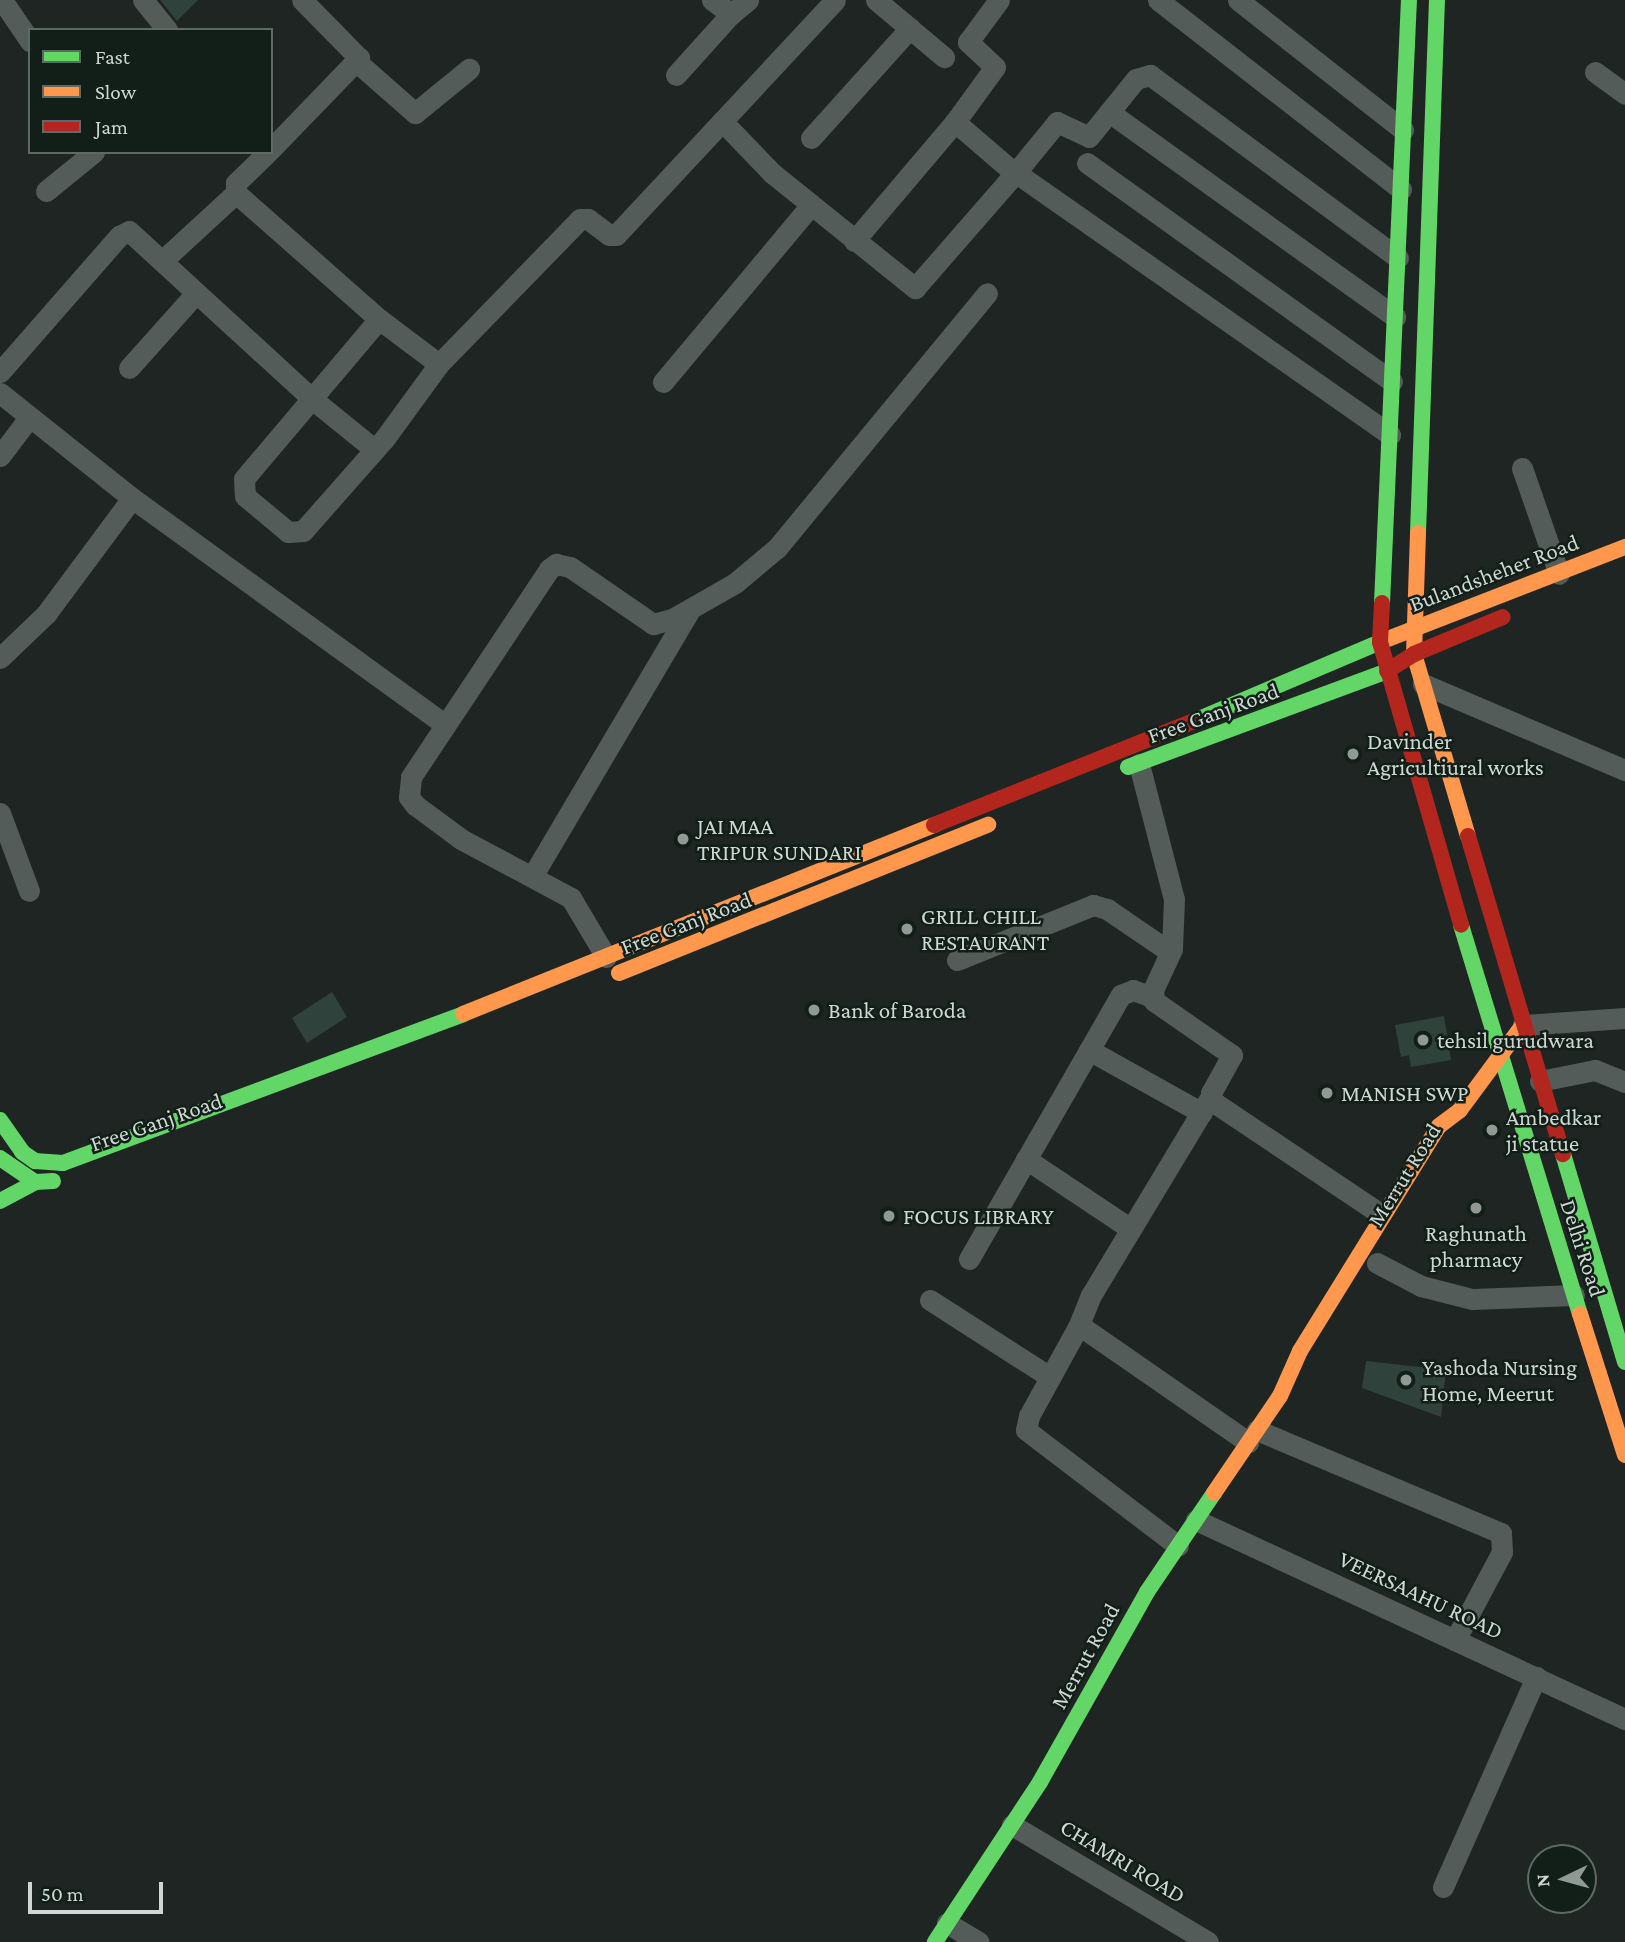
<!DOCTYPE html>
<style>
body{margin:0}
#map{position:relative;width:1625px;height:1942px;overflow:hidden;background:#1e2522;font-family:"Crimson Pro",serif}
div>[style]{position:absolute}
.building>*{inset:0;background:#30423c}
.street>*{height:21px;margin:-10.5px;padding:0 10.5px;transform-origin:10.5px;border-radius:10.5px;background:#535c58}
.fast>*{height:16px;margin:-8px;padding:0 8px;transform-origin:8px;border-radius:8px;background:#63d668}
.slow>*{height:16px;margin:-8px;padding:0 8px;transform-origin:8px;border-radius:8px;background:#ff974d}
.jam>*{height:16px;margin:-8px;padding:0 8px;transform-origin:8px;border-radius:8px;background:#b3261e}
.dots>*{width:19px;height:19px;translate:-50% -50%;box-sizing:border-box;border:4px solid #121f19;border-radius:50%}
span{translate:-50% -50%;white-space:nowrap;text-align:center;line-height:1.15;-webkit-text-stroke:5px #121f19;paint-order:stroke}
.street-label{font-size:23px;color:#cfd7d3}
.poi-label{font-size:23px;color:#cfd7d3}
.left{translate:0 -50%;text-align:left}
.legend{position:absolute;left:28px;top:28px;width:245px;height:126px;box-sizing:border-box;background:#121f19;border:2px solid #5e6963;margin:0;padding:9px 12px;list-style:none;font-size:21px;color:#cfd7d3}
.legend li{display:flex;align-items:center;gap:14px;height:35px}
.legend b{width:35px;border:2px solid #5e6963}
.north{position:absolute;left:1527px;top:1844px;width:70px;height:70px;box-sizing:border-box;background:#121f19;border:2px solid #5e6963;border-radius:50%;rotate:265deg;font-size:19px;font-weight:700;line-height:28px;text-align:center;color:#cfd7d3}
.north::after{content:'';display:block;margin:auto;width:24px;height:32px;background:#919995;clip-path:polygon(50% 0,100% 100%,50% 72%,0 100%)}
.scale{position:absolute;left:28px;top:1882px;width:135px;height:32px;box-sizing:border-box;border:4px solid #cfd7d3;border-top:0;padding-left:9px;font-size:21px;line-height:24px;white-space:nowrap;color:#cfd7d3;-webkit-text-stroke:5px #121f19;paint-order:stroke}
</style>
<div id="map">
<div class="building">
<div style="clip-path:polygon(160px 0,198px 0,177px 21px)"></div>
<div style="clip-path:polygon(332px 992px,347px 1017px,307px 1043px,292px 1018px)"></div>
<div style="clip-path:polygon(1444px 1016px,1451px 1060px,1411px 1067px,1409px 1055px,1401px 1057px,1395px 1025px)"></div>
<div style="clip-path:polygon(1366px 1361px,1446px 1370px,1441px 1417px,1362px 1388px)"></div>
</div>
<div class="street">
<div style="left:2px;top:0;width:50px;rotate:55.7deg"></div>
<div style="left:143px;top:0;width:38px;rotate:51deg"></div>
<div style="left:712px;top:0;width:24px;rotate:36deg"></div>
<div style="left:731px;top:14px;width:22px;rotate:-39deg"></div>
<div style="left:876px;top:0;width:89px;rotate:40deg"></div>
<div style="left:1158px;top:0;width:308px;rotate:37.9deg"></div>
<div style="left:1238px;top:0;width:210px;rotate:38.2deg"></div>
<div style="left:358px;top:63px;width:76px;rotate:41.3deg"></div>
<div style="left:415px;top:113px;width:70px;rotate:-39.2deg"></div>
<div style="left:1595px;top:72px;width:37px;rotate:36deg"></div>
<div style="left:676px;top:75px;width:82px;rotate:-48deg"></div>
<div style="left:1109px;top:112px;width:352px;rotate:35.6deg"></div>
<div style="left:722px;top:121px;width:72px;rotate:46.1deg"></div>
<div style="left:772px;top:173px;width:184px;rotate:38.8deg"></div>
<div style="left:915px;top:288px;width:147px;rotate:-48.9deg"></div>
<div style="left:1012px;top:177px;width:7px;rotate:-98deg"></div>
<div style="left:1011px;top:170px;width:74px;rotate:-139.4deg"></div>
<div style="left:955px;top:122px;width:68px;rotate:-54deg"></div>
<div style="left:995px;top:67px;width:37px;rotate:-137deg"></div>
<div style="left:968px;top:42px;width:52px;rotate:-53.6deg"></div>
<div style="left:811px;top:138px;width:148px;rotate:-48deg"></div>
<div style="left:271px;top:149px;width:127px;rotate:-46deg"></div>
<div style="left:359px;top:58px;width:81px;rotate:-134.5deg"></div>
<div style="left:268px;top:152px;width:45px;rotate:135.9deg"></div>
<div style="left:236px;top:183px;width:10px;rotate:90deg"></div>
<div style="left:236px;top:193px;width:191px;rotate:41.4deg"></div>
<div style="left:379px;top:319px;width:75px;rotate:36.9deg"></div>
<div style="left:439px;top:364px;width:202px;rotate:-45.8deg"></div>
<div style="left:580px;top:219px;width:8px"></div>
<div style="left:588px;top:219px;width:26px;rotate:37deg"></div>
<div style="left:609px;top:235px;width:7px"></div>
<div style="left:616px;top:235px;width:321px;rotate:-47deg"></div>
<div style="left:1087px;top:163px;width:375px;rotate:35.6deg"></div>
<div style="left:1015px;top:172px;width:458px;rotate:35deg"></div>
<div style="left:1012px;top:177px;width:71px;rotate:-50.7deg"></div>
<div style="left:1057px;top:122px;width:35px;rotate:25deg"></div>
<div style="left:1089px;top:137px;width:75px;rotate:-51deg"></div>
<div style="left:1136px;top:79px;width:15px;rotate:-16deg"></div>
<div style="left:1150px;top:75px;width:308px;rotate:36.4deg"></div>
<div style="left:46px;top:191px;width:62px;rotate:-39.1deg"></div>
<div style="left:854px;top:241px;width:156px;rotate:-49.7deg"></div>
<div style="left:162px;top:261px;width:100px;rotate:-42.6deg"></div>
<div style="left:379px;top:319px;width:209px;rotate:130.2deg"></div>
<div style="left:244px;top:479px;width:17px;rotate:87deg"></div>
<div style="left:245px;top:496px;width:56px;rotate:39.9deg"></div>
<div style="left:288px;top:532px;width:15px;rotate:-4deg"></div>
<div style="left:303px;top:531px;width:124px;rotate:-48.6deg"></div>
<div style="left:385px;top:438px;width:92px;rotate:-53.9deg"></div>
<div style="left:129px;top:368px;width:101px;rotate:-48.2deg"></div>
<div style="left:0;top:372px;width:181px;rotate:-48.8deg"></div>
<div style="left:119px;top:236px;width:11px;rotate:-27deg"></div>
<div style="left:129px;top:231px;width:247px;rotate:42.5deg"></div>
<div style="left:311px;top:398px;width:82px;rotate:39.1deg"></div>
<div style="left:663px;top:382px;width:231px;rotate:-50.1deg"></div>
<div style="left:0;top:393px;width:169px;rotate:38.5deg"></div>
<div style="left:132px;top:498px;width:387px;rotate:35.9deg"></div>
<div style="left:0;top:456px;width:46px;rotate:-52.9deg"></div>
<div style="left:1522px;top:468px;width:112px;rotate:70.8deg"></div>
<div style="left:0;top:658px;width:64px;rotate:-43.7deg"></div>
<div style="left:46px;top:614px;width:144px;rotate:-53.4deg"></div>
<div style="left:1423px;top:684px;width:220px;rotate:23.1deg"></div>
<div style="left:1139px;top:764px;width:139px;rotate:75.5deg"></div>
<div style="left:1174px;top:899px;width:50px;rotate:92.3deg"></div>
<div style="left:1172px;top:949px;width:45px;rotate:114.9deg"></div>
<div style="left:1153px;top:990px;width:11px;rotate:85deg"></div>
<div style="left:1154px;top:1001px;width:95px;rotate:34.7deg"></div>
<div style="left:1232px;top:1055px;width:43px;rotate:118.9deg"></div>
<div style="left:1211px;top:1093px;width:8px;rotate:83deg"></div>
<div style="left:1212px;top:1101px;width:203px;rotate:33.8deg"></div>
<div style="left:0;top:813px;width:83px;rotate:69.6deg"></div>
<div style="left:533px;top:875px;width:309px;rotate:-59.4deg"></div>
<div style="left:606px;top:957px;width:69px;rotate:-120.7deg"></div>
<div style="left:571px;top:898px;width:125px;rotate:-151.8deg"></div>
<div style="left:461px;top:839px;width:57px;rotate:-143.5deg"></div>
<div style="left:415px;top:805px;width:10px;rotate:-127deg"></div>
<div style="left:409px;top:797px;width:20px;rotate:-84deg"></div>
<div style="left:411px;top:777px;width:250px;rotate:-56.4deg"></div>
<div style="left:549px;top:569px;width:9px;rotate:-36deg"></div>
<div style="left:556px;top:564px;width:14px;rotate:12deg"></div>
<div style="left:570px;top:567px;width:101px;rotate:34.5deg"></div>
<div style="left:653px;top:624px;width:20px;rotate:-15deg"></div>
<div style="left:672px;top:619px;width:73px;rotate:-29.7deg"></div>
<div style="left:735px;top:583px;width:55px;rotate:-39.8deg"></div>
<div style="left:777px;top:548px;width:330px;rotate:-50.5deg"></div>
<div style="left:957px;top:960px;width:147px;rotate:-22deg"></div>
<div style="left:1093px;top:905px;width:15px;rotate:16deg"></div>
<div style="left:1107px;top:909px;width:76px;rotate:34.3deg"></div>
<div style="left:1523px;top:1025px;width:102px;rotate:-3.9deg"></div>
<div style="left:1089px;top:1050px;width:129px;rotate:29.1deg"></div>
<div style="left:1540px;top:1081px;width:56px;rotate:-11.3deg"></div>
<div style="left:1595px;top:1070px;width:32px;rotate:22deg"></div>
<div style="left:1210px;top:1098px;width:230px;rotate:121.1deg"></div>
<div style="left:1091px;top:1295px;width:32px;rotate:112deg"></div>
<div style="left:1079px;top:1325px;width:206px;rotate:34.7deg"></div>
<div style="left:1026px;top:1159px;width:126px;rotate:33.7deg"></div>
<div style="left:969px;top:1259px;width:305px;rotate:-60.1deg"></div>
<div style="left:1121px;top:995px;width:13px;rotate:-23deg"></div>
<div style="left:1133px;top:990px;width:20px;rotate:20deg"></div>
<div style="left:1377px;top:1263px;width:50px;rotate:27.6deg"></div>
<div style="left:1421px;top:1286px;width:53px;rotate:14.3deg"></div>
<div style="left:1472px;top:1299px;width:102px;rotate:-2.2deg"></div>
<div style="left:930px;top:1300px;width:143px;rotate:32.7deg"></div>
<div style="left:1079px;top:1325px;width:104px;rotate:118.8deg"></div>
<div style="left:1029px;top:1416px;width:14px;rotate:102deg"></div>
<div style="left:1026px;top:1430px;width:191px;rotate:37.3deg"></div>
<div style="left:1257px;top:1430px;width:265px;rotate:22.9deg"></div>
<div style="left:1501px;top:1533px;width:19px;rotate:87deg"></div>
<div style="left:1502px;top:1552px;width:100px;rotate:118.1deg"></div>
<div style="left:1196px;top:1520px;width:473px;rotate:24.9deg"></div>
<div style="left:1012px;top:1825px;width:228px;rotate:30.8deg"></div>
<div style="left:1443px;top:1887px;width:230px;rotate:-66.1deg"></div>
<div style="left:947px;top:1923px;width:37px;rotate:31deg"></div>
</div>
<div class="fast">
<div style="left:1418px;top:533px;width:533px;rotate:-87.96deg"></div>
<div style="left:1382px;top:603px;width:604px;rotate:-87.44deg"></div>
<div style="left:1194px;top:721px;width:202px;rotate:-23deg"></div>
<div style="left:1128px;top:767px;width:276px;rotate:-20.3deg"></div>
<div style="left:1461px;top:925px;width:407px;rotate:73deg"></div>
<div style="left:0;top:1120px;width:39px;rotate:55deg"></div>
<div style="left:22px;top:1152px;width:16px;rotate:35deg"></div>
<div style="left:35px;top:1161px;width:28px;rotate:4deg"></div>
<div style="left:63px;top:1163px;width:427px;rotate:-20.4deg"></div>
<div style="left:1563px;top:1154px;width:217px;rotate:73.4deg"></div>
<div style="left:0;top:1158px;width:42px;rotate:34.4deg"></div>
<div style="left:35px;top:1182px;width:18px;rotate:-3deg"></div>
<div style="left:0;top:1201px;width:40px;rotate:-28deg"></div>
<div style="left:935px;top:1942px;width:191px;rotate:-56.7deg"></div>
<div style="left:1040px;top:1782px;width:218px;rotate:-60.6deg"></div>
<div style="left:1147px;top:1592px;width:120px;rotate:-55.9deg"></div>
</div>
<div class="slow">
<div style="left:1418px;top:533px;width:121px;rotate:91.9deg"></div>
<div style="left:1414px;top:654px;width:190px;rotate:73.5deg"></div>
<div style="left:1380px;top:642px;width:263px;rotate:-21.2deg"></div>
<div style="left:619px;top:973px;width:398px;rotate:-21.9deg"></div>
<div style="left:463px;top:1014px;width:508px;rotate:-21.86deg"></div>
<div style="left:1580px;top:1314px;width:148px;rotate:72.3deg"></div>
<div style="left:1214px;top:1493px;width:117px;rotate:-55.8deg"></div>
<div style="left:1280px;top:1396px;width:49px;rotate:-66deg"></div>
<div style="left:1300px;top:1351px;width:264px;rotate:-58.3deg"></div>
<div style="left:1439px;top:1126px;width:26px;rotate:-37deg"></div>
<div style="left:1460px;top:1110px;width:106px;rotate:-53.5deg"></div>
</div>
<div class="jam">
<div style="left:1382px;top:603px;width:39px;rotate:93deg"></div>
<div style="left:1380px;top:642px;width:294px;rotate:74deg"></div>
<div style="left:1387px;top:671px;width:32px;rotate:-32deg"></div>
<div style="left:1414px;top:654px;width:96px;rotate:-22.6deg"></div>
<div style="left:934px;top:825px;width:280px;rotate:-21.8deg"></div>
<div style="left:1468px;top:836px;width:332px;rotate:73.4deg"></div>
</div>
<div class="dots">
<div style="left:1353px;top:754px;background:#919995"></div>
<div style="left:683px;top:839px;background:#919995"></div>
<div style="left:907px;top:929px;background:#919995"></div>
<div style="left:814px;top:1010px;background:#919995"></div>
<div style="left:1423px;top:1040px;background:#919995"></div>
<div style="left:1327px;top:1093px;background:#919995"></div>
<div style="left:1492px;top:1130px;background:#919995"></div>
<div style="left:1476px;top:1208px;background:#919995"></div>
<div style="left:889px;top:1216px;background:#919995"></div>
<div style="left:1406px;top:1380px;background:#919995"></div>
</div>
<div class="street-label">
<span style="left:1494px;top:573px;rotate:-21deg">Bulandsheher Road</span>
<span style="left:1213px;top:713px;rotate:-20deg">Free Ganj Road</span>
<span style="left:686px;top:923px;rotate:-21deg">Free Ganj Road</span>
<span style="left:156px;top:1122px;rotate:-19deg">Free Ganj Road</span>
<span style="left:1404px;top:1175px;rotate:-58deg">Merrut Road</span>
<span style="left:1583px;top:1248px;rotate:72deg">Delhi Road</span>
<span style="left:1421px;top:1595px;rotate:25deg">VEERSAAHU ROAD</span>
<span style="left:1085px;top:1656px;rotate:-61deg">Merrut Road</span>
<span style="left:1123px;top:1861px;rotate:31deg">CHAMRI ROAD</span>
</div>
<div class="poi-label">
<span class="left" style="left:1367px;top:754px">Davinder<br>Agricultiural works</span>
<span class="left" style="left:697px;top:839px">JAI MAA<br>TRIPUR SUNDARI</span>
<span class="left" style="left:921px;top:929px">GRILL CHILL<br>RESTAURANT</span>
<span class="left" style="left:828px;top:1010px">Bank of Baroda</span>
<span class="left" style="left:1437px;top:1040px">tehsil gurudwara</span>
<span class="left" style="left:1341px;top:1093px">MANISH SWP</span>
<span class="left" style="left:1506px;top:1130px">Ambedkar<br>ji statue</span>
<span class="left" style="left:903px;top:1216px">FOCUS LIBRARY</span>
<span style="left:1476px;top:1246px">Raghunath<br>pharmacy</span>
<span class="left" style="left:1422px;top:1380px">Yashoda Nursing<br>Home, Meerut</span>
</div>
<ul class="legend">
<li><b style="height:9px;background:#63d668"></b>Fast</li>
<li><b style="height:9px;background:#ff974d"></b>Slow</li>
<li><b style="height:9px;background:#b3261e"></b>Jam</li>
</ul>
<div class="north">N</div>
<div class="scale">50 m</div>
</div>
